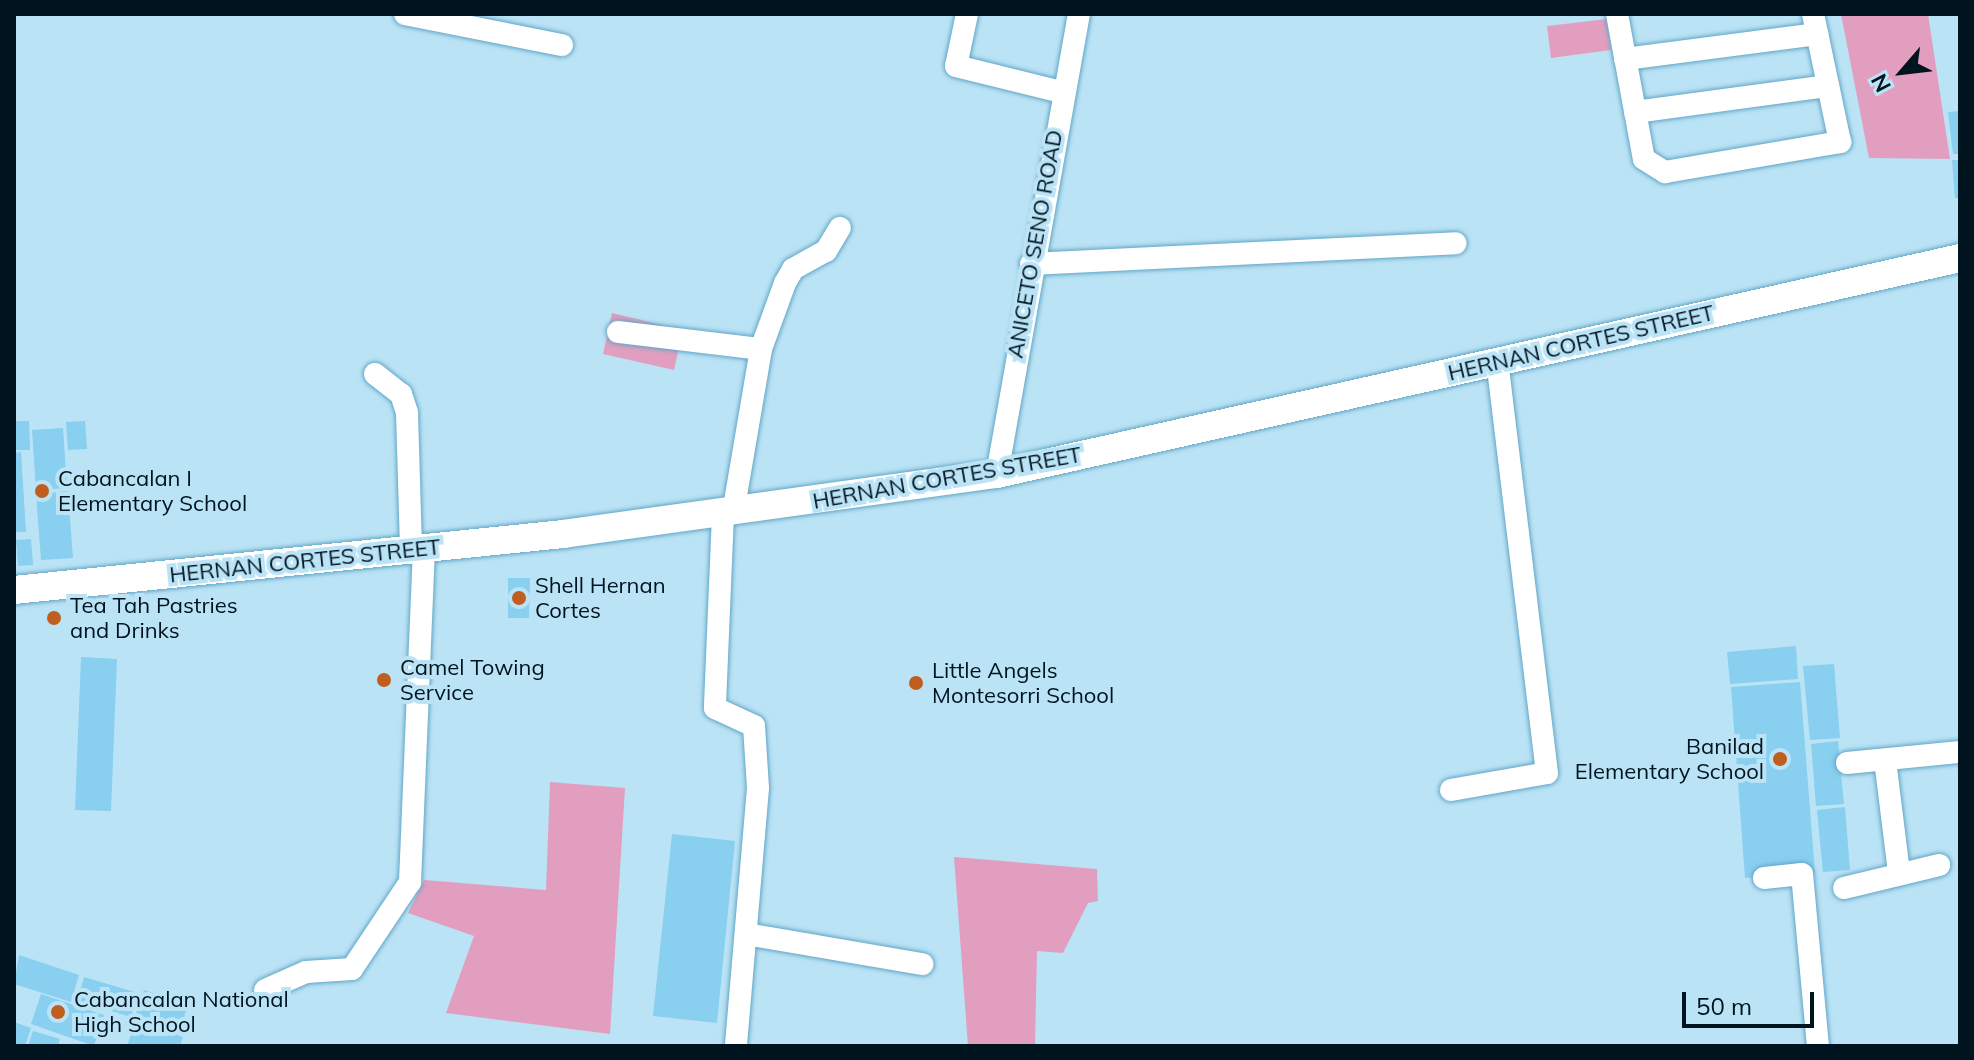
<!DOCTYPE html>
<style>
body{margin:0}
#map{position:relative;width:1974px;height:1060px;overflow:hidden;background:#bbe3f6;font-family:Mulish,sans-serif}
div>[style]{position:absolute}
.green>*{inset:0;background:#e29ebf}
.building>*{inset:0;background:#89cfef}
.roads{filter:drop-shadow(0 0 2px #62a7c6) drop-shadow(0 0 2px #62a7c6)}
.minor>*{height:22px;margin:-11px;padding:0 11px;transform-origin:11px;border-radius:11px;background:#fff}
.major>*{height:28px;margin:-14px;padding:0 14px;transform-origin:14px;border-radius:14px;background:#fff}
.dots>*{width:22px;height:22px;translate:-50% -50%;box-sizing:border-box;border:4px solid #bbe3f6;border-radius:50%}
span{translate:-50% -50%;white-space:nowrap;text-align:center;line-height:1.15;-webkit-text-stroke:8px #bbe3f6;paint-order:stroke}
.street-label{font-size:22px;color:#00141f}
.poi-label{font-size:22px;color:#00141f}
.left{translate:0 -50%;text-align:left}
.right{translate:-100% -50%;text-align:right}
.frame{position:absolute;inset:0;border:16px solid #00141f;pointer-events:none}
.north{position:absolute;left:1862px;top:32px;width:80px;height:80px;-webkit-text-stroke:6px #bbe3f6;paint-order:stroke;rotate:242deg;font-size:22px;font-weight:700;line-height:32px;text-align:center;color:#00141f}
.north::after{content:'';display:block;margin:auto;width:28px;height:36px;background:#00141f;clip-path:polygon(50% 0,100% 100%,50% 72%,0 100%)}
.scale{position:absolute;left:1682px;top:992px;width:132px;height:36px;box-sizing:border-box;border:4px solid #00141f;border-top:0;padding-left:10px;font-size:24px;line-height:28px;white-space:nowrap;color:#00141f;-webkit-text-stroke:6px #bbe3f6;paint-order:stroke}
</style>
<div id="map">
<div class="green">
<div style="clip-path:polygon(1841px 14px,1928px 14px,1950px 159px,1869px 158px)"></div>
<div style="clip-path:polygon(1607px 19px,1611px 50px,1551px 58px,1547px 26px)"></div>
<div style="clip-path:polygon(612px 313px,683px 330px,674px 370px,603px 354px)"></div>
<div style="clip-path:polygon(550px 782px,625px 788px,610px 1034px,446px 1013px,474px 936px,408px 913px,424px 880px,546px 890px)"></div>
<div style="clip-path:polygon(954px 857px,1097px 869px,1098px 901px,1088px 903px,1063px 953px,1037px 951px,1035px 1046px,968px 1046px)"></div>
</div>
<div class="building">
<div style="clip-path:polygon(1960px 111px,1960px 154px,1953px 154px,1948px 112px)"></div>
<div style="clip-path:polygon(1952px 160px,1960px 160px,1960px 198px,1955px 198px)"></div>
<div style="clip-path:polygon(14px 421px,29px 421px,30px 450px,14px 450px)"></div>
<div style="clip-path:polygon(85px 421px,87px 449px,68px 450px,66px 422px)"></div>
<div style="clip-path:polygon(63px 428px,67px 488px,36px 490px,32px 430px)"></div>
<div style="clip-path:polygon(21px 452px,26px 532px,14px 532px,14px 453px)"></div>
<div style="clip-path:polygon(68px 491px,73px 558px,41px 560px,36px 494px)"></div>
<div style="clip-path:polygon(31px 539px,33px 565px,18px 566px,16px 540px)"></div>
<div style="clip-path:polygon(508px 578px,530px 578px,529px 618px,508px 618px)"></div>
<div style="clip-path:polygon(1796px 646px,1798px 679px,1730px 684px,1727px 652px)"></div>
<div style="clip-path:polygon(81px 657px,117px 659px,111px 811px,75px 810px)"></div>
<div style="clip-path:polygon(1834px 664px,1840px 738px,1810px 740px,1803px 666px)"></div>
<div style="clip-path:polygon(1800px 682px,1815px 873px,1745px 878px,1731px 687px)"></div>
<div style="clip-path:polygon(1838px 741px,1844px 804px,1816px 806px,1811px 744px)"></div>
<div style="clip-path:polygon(1845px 807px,1850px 870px,1823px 872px,1817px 810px)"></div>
<div style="clip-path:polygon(672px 834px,735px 841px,717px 1023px,653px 1016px)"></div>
<div style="clip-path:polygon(19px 955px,79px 975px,71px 1002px,14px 984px)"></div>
<div style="clip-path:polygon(84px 977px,138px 993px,131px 1017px,77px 1001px)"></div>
<div style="clip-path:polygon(144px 990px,188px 1005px,179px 1032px,135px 1016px)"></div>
<div style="clip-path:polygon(41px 994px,104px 1015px,94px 1046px,31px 1024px)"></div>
<div style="clip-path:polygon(136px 1020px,183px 1037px,180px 1046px,127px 1046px)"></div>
<div style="clip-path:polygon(14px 1022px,31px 1028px,25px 1046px,14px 1046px)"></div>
<div style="clip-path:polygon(33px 1031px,60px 1039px,58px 1046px,28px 1046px)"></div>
</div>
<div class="roads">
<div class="minor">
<div style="left:405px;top:14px;width:160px;rotate:11.2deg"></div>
<div style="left:967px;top:14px;width:53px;rotate:101.9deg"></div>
<div style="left:956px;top:66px;width:108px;rotate:13.9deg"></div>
<div style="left:1617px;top:14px;width:147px;rotate:79.5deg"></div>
<div style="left:1644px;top:159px;width:25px;rotate:32deg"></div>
<div style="left:1665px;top:172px;width:178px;rotate:-9.7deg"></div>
<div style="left:1840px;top:142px;width:131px;rotate:-101.9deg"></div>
<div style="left:1625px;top:59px;width:194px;rotate:-7.4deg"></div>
<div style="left:1635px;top:112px;width:195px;rotate:-7.7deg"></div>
<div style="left:1031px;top:264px;width:425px;rotate:-2.8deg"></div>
<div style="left:618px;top:332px;width:144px;rotate:6.8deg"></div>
<div style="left:375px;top:374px;width:33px;rotate:38deg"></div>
<div style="left:401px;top:394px;width:20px;rotate:72deg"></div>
<div style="left:407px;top:413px;width:137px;rotate:88.3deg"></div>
<div style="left:997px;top:474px;width:467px;rotate:-79.9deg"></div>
<div style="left:733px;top:513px;width:166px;rotate:-80.3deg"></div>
<div style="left:761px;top:349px;width:70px;rotate:-70deg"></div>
<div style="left:785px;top:283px;width:16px;rotate:-60deg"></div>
<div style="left:793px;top:269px;width:38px;rotate:-29deg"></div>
<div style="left:826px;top:251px;width:27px;rotate:-59deg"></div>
<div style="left:723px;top:514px;width:194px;rotate:92.4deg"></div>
<div style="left:715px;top:708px;width:43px;rotate:24.8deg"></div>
<div style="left:754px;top:726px;width:62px;rotate:86.3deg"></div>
<div style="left:758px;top:788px;width:259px;rotate:94.9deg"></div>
<div style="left:1885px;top:760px;width:113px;rotate:82.9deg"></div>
<div style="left:1847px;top:763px;width:114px;rotate:-5.6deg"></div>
<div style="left:1451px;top:790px;width:97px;rotate:-10deg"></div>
<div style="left:1547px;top:773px;width:414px;rotate:-96.9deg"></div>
<div style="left:1764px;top:878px;width:38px;rotate:-6deg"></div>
<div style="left:1802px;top:874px;width:173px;rotate:84.7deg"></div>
<div style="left:1844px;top:888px;width:98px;rotate:-13.6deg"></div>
<div style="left:746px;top:934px;width:179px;rotate:9.7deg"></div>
<div style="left:265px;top:990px;width:45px;rotate:-23.7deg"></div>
<div style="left:306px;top:972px;width:46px;rotate:-3.7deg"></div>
<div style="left:352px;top:969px;width:105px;rotate:-56.3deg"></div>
<div style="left:410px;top:882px;width:333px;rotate:-87.6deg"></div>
</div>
<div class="major">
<div style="left:14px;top:590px;width:552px;rotate:-5.82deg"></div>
<div style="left:563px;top:534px;width:438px;rotate:-7.9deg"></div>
<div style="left:997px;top:474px;width:987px;rotate:-12.64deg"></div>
</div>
</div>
<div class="dots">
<div style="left:42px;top:491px;background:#bf5e1e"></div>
<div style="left:519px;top:598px;background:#bf5e1e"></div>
<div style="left:54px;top:618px;background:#bf5e1e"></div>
<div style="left:384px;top:680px;background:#bf5e1e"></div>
<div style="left:916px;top:683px;background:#bf5e1e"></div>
<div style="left:1780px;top:759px;background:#bf5e1e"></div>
<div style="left:58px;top:1012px;background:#bf5e1e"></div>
</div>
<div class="street-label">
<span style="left:1035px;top:244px;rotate:-80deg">ANICETO SENO ROAD</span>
<span style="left:1581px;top:343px;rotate:-13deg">HERNAN CORTES STREET</span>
<span style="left:947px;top:478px;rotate:-10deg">HERNAN CORTES STREET</span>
<span style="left:305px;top:561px;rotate:-6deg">HERNAN CORTES STREET</span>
</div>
<div class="poi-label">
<span class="left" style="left:58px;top:491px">Cabancalan I<br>Elementary School</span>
<span class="left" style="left:535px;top:598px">Shell Hernan<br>Cortes</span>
<span class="left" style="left:70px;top:618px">Tea Tah Pastries<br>and Drinks</span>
<span class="left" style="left:400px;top:680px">Camel Towing<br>Service</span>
<span class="left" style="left:932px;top:683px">Little Angels<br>Montesorri School</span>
<span class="right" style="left:1764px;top:759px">Banilad<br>Elementary School</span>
<span class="left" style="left:74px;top:1012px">Cabancalan National<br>High School</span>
</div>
<div class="frame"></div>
<div class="north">N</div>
<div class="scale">50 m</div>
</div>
